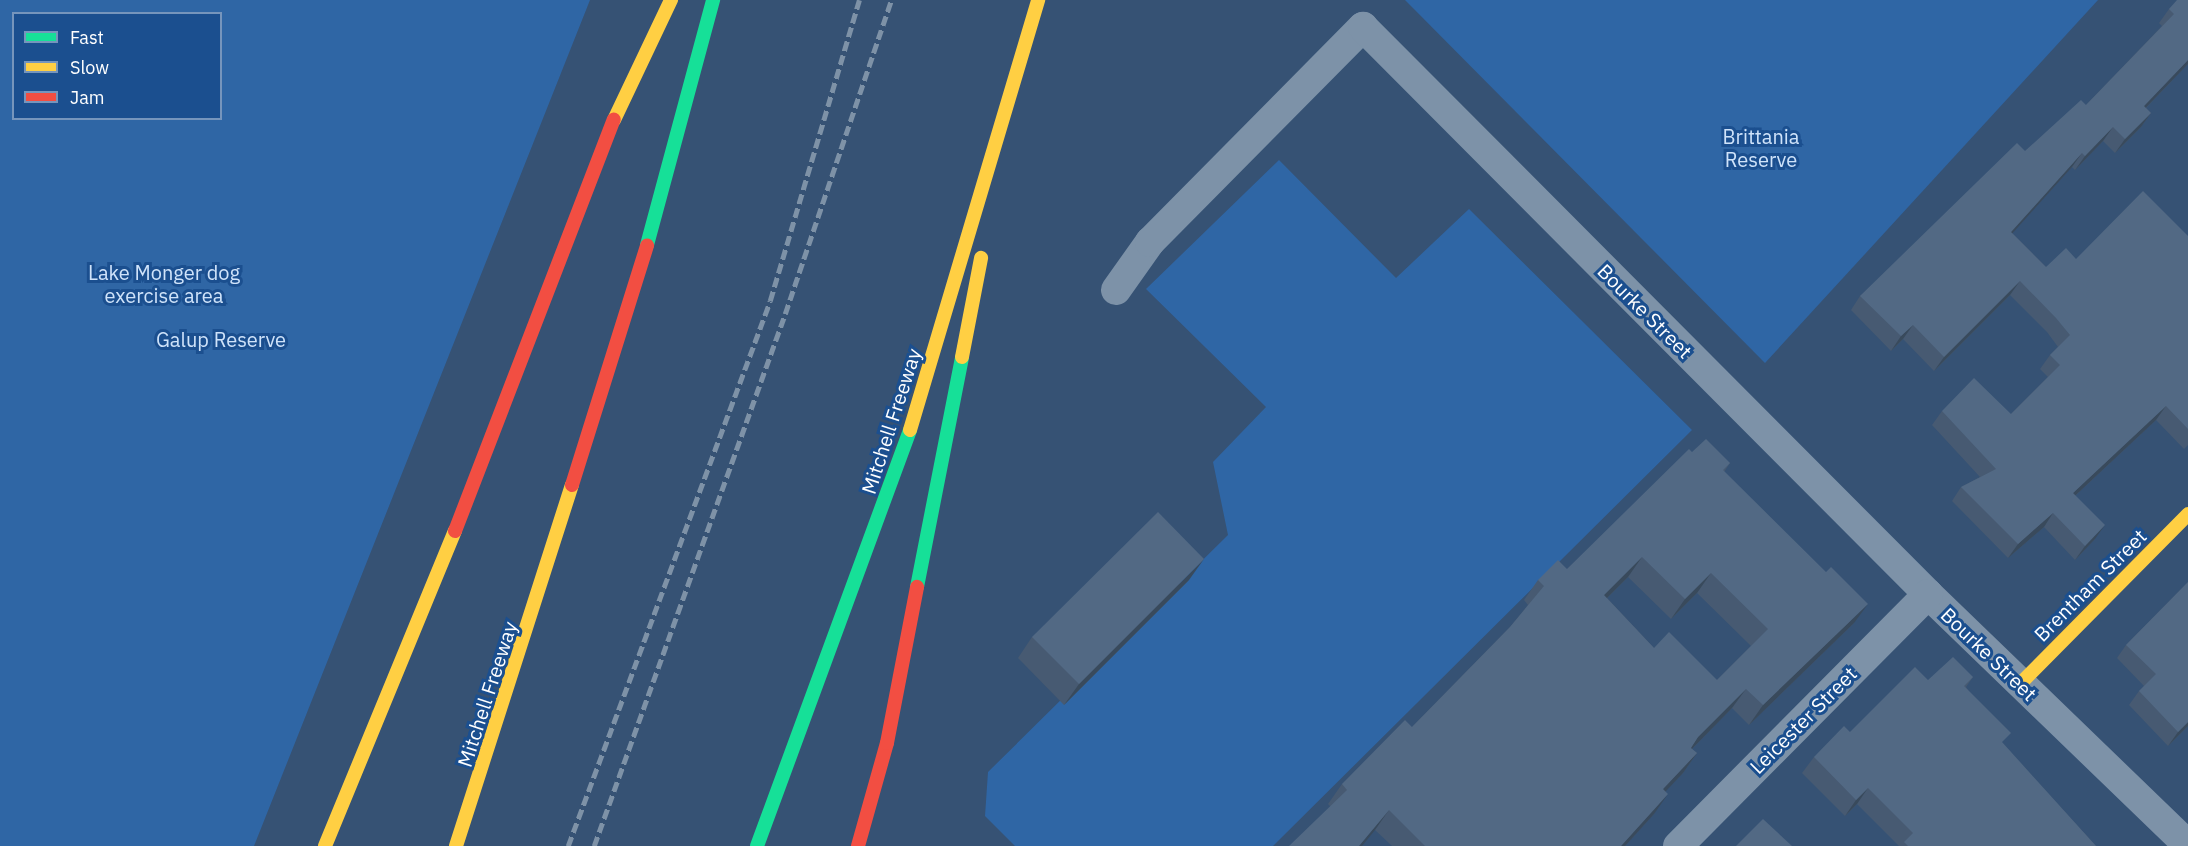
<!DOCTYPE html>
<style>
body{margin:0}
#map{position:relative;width:2188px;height:846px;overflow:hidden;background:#365274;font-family:"IBM Plex Sans",sans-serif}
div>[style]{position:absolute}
.green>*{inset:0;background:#2f66a5}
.street>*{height:30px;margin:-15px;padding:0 15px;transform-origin:15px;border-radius:15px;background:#7d92a8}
.fast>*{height:14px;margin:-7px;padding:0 7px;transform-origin:7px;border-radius:7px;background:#16e098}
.slow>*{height:14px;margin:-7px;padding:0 7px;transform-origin:7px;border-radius:7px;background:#ffcf43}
.jam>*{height:14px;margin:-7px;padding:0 7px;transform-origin:7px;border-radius:7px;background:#f24e42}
.rail>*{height:4.5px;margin-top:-2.25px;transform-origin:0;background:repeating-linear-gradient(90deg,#7e92a7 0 10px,transparent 0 14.5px)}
.wall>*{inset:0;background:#475a72}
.shaded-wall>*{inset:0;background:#394a5c}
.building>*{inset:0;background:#526984}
span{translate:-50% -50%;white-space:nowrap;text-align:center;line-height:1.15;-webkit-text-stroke:6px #1b4f8f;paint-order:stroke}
.park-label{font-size:20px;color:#cfe3fa}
.street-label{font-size:20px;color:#fff}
.legend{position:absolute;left:12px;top:12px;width:210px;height:108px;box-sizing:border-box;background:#1b4f8f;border:2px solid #7695bc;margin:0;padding:8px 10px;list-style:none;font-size:18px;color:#fff}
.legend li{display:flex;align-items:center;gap:12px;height:30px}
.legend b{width:30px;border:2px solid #7695bc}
</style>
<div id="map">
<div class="green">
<div style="clip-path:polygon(evenodd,0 0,590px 0,254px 846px,0 846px,0 0,14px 14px,220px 14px,220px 118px,14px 118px,14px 14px)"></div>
<div style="clip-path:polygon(1405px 0,2098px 0,1765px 363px)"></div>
<div style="clip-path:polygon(1279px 160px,1396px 278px,1469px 209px,1692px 430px,1273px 846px,1015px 846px,985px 816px,988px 772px,1228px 535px,1213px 462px,1266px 407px,1146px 289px)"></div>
</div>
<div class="street">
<div style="left:1116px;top:290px;width:59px;rotate:-54.7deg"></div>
<div style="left:1150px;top:242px;width:303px;rotate:-45.3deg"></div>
<div style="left:1363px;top:27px;width:800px;rotate:45.1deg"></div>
<div style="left:1928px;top:594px;width:361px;rotate:44deg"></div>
<div style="left:1678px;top:846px;width:355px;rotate:-45.2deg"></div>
</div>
<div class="fast">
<div style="left:647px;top:245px;width:254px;rotate:-74.9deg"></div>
<div style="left:917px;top:587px;width:234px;rotate:-78.9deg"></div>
<div style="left:757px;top:846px;width:443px;rotate:-69.8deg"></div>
</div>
<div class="slow">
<div style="left:614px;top:120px;width:133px;rotate:-64.6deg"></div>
<div style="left:962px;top:357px;width:101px;rotate:-79.1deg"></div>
<div style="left:910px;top:430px;width:449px;rotate:-73.4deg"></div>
<div style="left:2020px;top:684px;width:239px;rotate:-45.3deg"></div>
<div style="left:325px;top:846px;width:341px;rotate:-67.6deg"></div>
<div style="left:456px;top:846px;width:379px;rotate:-72.2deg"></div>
</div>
<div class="jam">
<div style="left:572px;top:485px;width:251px;rotate:-72.6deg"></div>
<div style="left:455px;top:531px;width:441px;rotate:-68.9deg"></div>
<div style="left:858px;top:846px;width:107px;rotate:-74.3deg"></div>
<div style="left:887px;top:743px;width:159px;rotate:-79.1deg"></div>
</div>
<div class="rail">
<div style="left:568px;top:846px;width:581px;rotate:-69.66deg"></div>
<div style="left:770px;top:301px;width:314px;rotate:-73.5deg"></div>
<div style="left:594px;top:846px;width:565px;rotate:-70.25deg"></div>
<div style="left:785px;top:314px;width:331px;rotate:-71.3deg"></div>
</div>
<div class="wall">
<div style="clip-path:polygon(2188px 0,2188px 64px,2146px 108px,2151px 113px,2141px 127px,2115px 153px,2103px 141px,2075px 170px,2072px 167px,2012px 233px,2046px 267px,2076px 259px,2188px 236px,2188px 445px,2184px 449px,2156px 420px,2075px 496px,2095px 539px,2075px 560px,2044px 527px,2008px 558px,1952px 501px,1961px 487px,1980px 477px,1932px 425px,1942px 411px,2011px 414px,2048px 377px,2040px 369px,2050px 355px,2058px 347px,2047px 332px,2010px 295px,1934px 371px,1903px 339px,1891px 351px,1851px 310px,1860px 296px,2025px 151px,2086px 105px,2162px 26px,2159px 23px,2169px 9px)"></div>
<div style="clip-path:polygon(evenodd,1692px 452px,1730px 463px,1724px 472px,1854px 623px,1749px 725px,1732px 708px,1692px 749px,1697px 753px,1683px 773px,1665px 791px,1654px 814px,1625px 846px,1392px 846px,1375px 830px,1330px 806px,1328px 804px,1342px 784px,1412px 727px,1510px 627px,1528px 605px,1524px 600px,1538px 580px,1567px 569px,1692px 452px,1628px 577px,1671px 619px,1697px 593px,1751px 646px,1717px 680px,1654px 648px,1607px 598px,1628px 577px)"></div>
<div style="clip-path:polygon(1189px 580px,1064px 705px,1018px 658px,1032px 637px)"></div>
<div style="clip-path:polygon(2188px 582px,2188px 726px,2168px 746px,2129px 705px,2139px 691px,2144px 686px,2117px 658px,2126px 645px)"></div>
<div style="clip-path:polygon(1973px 677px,1966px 687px,2003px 744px,2096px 846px,1899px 846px,1857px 804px,1845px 816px,1802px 773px,1814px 757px,1850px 732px,1928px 680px)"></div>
</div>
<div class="shaded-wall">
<div style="clip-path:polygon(2188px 60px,2188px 64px,2134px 120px,2144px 106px)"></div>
<div style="clip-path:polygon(2151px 113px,2141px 127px,2115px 153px,2125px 139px)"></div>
<div style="clip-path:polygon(2113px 127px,2103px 141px,2075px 170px,2085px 156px)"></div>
<div style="clip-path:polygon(2082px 153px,2072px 167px,2001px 246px,2011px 232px)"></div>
<div style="clip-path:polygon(2020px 281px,2010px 295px,1934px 371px,1944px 357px)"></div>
<div style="clip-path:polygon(1913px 325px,1903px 339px,1891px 351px,1901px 336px)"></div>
<div style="clip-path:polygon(2166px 406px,2156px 420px,2063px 507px,2073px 493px)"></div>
<div style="clip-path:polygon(2053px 513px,2044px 527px,2008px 558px,2018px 544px)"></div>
<div style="clip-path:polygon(2105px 525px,2095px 539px,2075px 560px,2085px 546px)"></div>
<div style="clip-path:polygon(1642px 557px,1628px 577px,1590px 615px,1604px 595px)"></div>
<div style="clip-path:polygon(1204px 559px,1189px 580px,1064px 705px,1079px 684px)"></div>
<div style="clip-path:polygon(1711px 573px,1697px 593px,1671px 619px,1685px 599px)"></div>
<div style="clip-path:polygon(1868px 604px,1854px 623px,1749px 725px,1763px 705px)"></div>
<div style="clip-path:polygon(1746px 689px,1732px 708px,1684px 757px,1698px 737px)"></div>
<div style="clip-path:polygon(2188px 722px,2188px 726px,2168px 746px,2178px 732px)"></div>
<div style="clip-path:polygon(1697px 753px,1683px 773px,1649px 809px,1663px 789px)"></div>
<div style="clip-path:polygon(1868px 788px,1857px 804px,1845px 816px,1856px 800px)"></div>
<div style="clip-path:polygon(1668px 794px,1654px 814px,1625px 846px,1621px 846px)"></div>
<div style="clip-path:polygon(1389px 810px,1375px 830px,1362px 846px,1359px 846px)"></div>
</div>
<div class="building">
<div style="clip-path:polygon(2177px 0,2188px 0,2188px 60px,2144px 106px,2151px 113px,2125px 139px,2113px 127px,2085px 156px,2082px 153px,2011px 232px,2046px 267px,2066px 248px,2076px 259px,2143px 191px,2188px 236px,2188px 429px,2166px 406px,2073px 493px,2105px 525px,2085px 546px,2053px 513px,2018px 544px,1961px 487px,1996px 469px,1942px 411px,1974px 378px,2011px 414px,2060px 365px,2050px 355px,2070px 335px,2056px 318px,2020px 281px,1944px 357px,1913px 325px,1901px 336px,1860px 296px,2017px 143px,2025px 151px,2081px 100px,2086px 105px,2174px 14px,2169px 9px)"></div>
<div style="clip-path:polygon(evenodd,1706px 439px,1730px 463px,1723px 470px,1826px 572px,1831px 567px,1868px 604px,1763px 705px,1746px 689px,1698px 737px,1691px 748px,1697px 753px,1663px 789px,1668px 794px,1621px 846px,1425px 846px,1389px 810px,1359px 846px,1289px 846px,1347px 790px,1342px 784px,1405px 720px,1412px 727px,1510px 627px,1544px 586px,1538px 580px,1558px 560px,1567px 569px,1689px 449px,1692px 452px,1706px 439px,1642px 557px,1685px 599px,1711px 573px,1768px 629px,1717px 680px,1669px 632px,1654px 648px,1604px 595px,1642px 557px)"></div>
<div style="clip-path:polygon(1158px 512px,1204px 559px,1079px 684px,1032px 637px)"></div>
<div style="clip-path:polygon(2188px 582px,2188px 722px,2178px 732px,2139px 691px,2156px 674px,2126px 645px)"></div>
<div style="clip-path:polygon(1953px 657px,1973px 677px,1964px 686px,2011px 733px,2002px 742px,2096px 846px,1908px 846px,1904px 842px,1913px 833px,1868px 788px,1856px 800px,1814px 757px,1844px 726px,1850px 732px,1915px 667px,1928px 680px)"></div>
<div style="clip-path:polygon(1763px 819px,1792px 846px,1736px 846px)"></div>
</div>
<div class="park-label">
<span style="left:1761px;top:148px">Brittania<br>Reserve</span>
<span style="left:164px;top:284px">Lake Monger dog<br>exercise area</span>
<span style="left:221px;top:339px">Galup Reserve</span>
</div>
<div class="street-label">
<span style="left:1645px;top:311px;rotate:45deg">Bourke Street</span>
<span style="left:891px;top:421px;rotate:-72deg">Mitchell Freeway</span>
<span style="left:2090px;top:585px;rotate:-45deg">Brentham Street</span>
<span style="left:1989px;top:654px;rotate:44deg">Bourke Street</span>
<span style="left:487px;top:694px;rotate:-72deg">Mitchell Freeway</span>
<span style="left:1803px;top:720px;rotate:-45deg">Leicester Street</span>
</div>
<ul class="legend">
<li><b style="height:8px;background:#16e098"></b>Fast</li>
<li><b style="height:8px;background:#ffcf43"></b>Slow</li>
<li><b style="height:8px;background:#f24e42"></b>Jam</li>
</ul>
</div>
